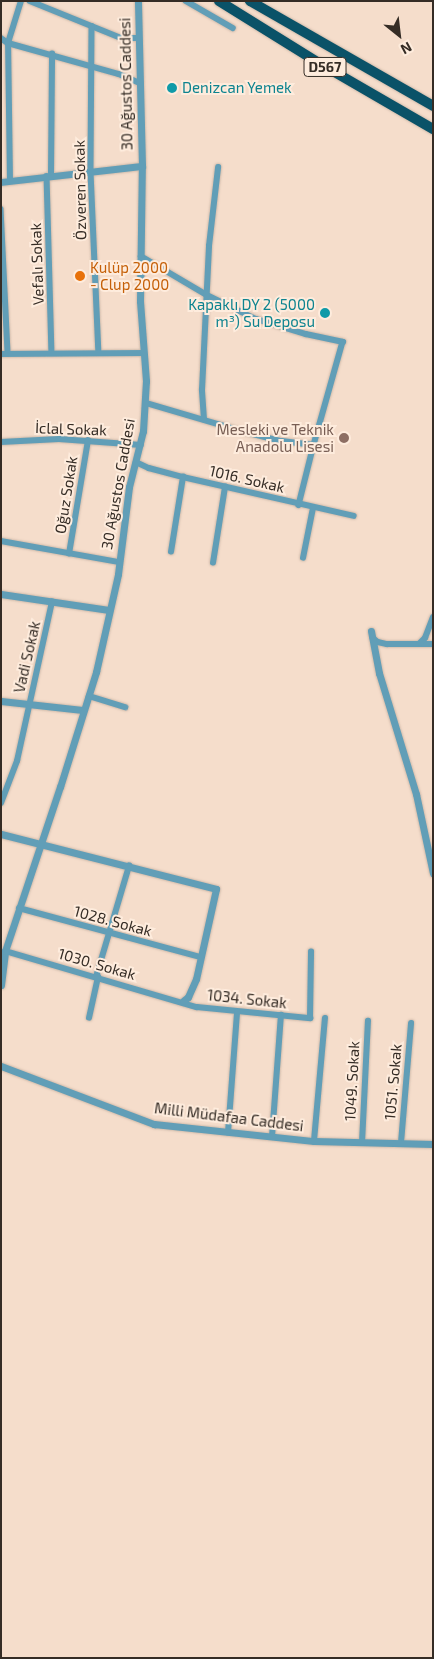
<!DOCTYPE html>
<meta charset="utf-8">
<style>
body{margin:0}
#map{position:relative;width:434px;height:1659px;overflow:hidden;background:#f5ddcb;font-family:"Exo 2",sans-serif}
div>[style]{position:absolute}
.roads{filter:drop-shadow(0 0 1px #cfbaaa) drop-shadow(0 0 1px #cfbaaa)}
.minor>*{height:5.5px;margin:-2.75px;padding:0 2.75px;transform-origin:2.75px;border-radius:2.75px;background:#619eb7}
.tertiary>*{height:7px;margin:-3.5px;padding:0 3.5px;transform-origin:3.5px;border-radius:3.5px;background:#619eb7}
.trunk>*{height:10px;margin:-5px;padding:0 5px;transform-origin:5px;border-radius:5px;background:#0a5268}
.dots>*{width:14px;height:14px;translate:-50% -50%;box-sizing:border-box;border:2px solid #feecdd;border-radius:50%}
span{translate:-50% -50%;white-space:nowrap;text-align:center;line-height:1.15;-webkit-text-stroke:4px #feecdd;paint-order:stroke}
.shield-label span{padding:1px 4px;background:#feecdd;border:1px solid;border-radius:4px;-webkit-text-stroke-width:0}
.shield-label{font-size:14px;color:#352c25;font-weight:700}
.street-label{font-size:15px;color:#352c25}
.culture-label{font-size:15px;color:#0d838f}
.left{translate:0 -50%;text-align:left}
.right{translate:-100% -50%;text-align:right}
.food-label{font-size:15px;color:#c56008}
.education-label{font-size:15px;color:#785e54}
.frame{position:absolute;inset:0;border:2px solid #352c25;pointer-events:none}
.north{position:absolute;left:374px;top:10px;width:50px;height:50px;-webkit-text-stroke:4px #feecdd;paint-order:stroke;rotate:151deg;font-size:14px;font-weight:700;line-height:20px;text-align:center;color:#352c25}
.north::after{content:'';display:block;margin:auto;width:18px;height:22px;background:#352c25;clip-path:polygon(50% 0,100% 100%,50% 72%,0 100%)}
</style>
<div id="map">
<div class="roads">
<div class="minor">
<div style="left:30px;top:1px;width:98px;rotate:22.1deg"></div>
<div style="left:121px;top:38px;width:17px"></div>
<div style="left:186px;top:1px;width:54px;rotate:29.9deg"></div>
<div style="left:92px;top:26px;width:146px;rotate:90.4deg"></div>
<div style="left:91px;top:172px;width:181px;rotate:87.5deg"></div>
<div style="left:1px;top:38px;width:9px;rotate:36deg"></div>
<div style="left:8px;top:43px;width:115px;rotate:15.6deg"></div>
<div style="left:119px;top:74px;width:23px;rotate:23deg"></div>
<div style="left:51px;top:175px;width:121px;rotate:-89.5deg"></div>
<div style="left:47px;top:176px;width:176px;rotate:88.4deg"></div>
<div style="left:10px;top:181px;width:138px;rotate:-90.8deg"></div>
<div style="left:8px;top:43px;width:44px;rotate:-72.8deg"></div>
<div style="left:1px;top:209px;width:144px;rotate:87.2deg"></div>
<div style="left:141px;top:256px;width:77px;rotate:30.6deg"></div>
<div style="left:207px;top:295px;width:55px;rotate:26.1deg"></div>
<div style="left:256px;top:319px;width:52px;rotate:16.7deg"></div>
<div style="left:306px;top:334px;width:38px;rotate:12deg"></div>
<div style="left:343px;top:342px;width:107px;rotate:105.7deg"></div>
<div style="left:314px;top:445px;width:62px;rotate:104deg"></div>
<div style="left:1px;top:354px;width:143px;rotate:-0.4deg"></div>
<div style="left:146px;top:403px;width:103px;rotate:16.3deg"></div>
<div style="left:245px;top:432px;width:38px;rotate:14deg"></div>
<div style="left:282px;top:441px;width:32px;rotate:7deg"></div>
<div style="left:204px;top:420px;width:30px;rotate:-94deg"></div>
<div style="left:202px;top:390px;width:144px;rotate:-87.2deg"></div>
<div style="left:209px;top:246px;width:79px;rotate:-83.4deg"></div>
<div style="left:1px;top:442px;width:58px;rotate:-3deg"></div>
<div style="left:59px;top:439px;width:82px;rotate:4.2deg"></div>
<div style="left:136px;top:462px;width:14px;rotate:25deg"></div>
<div style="left:149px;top:468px;width:35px;rotate:15deg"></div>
<div style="left:183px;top:477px;width:175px;rotate:12.8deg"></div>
<div style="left:1px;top:541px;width:120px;rotate:10.1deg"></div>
<div style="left:171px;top:552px;width:76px;rotate:-80.9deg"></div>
<div style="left:69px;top:554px;width:115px;rotate:-80.5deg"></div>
<div style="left:303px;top:558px;width:51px;rotate:-78.7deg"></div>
<div style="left:213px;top:563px;width:77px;rotate:-81deg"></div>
<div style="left:373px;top:638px;width:6px;rotate:39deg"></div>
<div style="left:378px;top:642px;width:9px;rotate:13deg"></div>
<div style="left:387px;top:644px;width:46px"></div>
<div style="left:420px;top:643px;width:7px;rotate:-45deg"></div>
<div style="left:425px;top:638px;width:22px;rotate:-69deg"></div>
<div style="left:89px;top:696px;width:38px;rotate:17deg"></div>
<div style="left:1px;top:803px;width:45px;rotate:-69.1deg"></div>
<div style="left:17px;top:761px;width:163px;rotate:-77.6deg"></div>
<div style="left:19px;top:908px;width:188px;rotate:15.1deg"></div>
<div style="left:5px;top:951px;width:200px;rotate:16.3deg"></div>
<div style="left:197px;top:1007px;width:114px;rotate:5.6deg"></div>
<div style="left:310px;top:1018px;width:66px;rotate:-89.1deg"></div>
<div style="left:96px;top:977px;width:116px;rotate:-73.4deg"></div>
<div style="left:89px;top:1018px;width:42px;rotate:-77.6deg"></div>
<div style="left:228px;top:1133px;width:121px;rotate:-85.7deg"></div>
<div style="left:272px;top:1137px;width:122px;rotate:-85.8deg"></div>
<div style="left:314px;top:1141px;width:123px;rotate:-84.9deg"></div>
<div style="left:362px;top:1143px;width:122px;rotate:-87.2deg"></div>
<div style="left:401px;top:1143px;width:120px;rotate:-85.2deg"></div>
</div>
<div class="tertiary">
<div style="left:1px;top:182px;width:142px;rotate:-6.5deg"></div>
<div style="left:1px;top:594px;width:109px;rotate:8.4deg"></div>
<div style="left:371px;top:631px;width:43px;rotate:79.2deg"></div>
<div style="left:379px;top:673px;width:127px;rotate:73deg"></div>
<div style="left:416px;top:794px;width:81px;rotate:77.9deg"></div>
<div style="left:1px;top:701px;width:82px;rotate:6.3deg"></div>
<div style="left:1px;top:834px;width:222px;rotate:14.3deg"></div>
<div style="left:216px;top:889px;width:92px;rotate:102.5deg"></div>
<div style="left:196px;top:979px;width:20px;rotate:114deg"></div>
<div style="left:188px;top:997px;width:6px;rotate:141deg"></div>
<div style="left:1px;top:985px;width:34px;rotate:-83deg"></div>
<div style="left:5px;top:951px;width:173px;rotate:-71.5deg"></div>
<div style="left:60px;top:787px;width:121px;rotate:-72.6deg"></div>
<div style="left:96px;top:672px;width:100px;rotate:-77.3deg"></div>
<div style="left:118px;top:574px;width:88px;rotate:-82.8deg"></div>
<div style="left:129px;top:487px;width:58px;rotate:-76deg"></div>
<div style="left:143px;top:431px;width:50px;rotate:-86.6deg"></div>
<div style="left:146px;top:381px;width:80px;rotate:-94.3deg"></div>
<div style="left:140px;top:301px;width:135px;rotate:-89.2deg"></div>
<div style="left:142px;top:166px;width:165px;rotate:-91.4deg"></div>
<div style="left:1px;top:1066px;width:164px;rotate:20.8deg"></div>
<div style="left:154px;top:1124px;width:161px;rotate:6.1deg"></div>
<div style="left:314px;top:1141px;width:119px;rotate:1.4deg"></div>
</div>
<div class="trunk">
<div style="left:219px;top:1px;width:118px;rotate:31.8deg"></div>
<div style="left:319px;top:63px;width:132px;rotate:30.1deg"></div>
<div style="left:250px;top:1px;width:211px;rotate:29.8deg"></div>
</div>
</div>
<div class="dots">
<div style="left:172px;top:88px;background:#0f9aa8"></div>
<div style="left:80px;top:276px;background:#e8710a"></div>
<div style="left:325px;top:313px;background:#0f9aa8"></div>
<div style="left:344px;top:438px;background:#8d6e63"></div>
</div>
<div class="shield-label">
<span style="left:325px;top:67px">D567</span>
</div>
<div class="street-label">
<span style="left:126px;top:84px;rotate:-91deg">30 Ağustos Caddesi</span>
<span style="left:80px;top:190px;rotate:-91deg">Özveren Sokak</span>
<span style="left:37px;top:264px;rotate:-92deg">Vefalı Sokak</span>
<span style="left:71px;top:429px;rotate:2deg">İclal Sokak</span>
<span style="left:247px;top:479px;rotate:13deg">1016. Sokak</span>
<span style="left:118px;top:484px;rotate:-80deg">30 Ağustos Caddesi</span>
<span style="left:66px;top:495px;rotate:-81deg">Oğuz Sokak</span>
<span style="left:27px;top:657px;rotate:-77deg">Vadi Sokak</span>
<span style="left:113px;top:921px;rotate:15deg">1028. Sokak</span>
<span style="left:97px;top:964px;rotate:16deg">1030. Sokak</span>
<span style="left:247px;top:999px;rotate:6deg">1034. Sokak</span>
<span style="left:352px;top:1081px;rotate:-87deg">1049. Sokak</span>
<span style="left:393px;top:1082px;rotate:-85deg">1051. Sokak</span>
<span style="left:229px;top:1117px;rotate:7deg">Milli Müdafaa Caddesi</span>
</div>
<div class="culture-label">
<span class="left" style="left:182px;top:88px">Denizcan Yemek</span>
<span class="right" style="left:315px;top:313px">Kapaklı DY 2 (5000<br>m³) Su Deposu</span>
</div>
<div class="food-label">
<span class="left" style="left:90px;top:276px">Kulüp 2000<br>- Clup 2000</span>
</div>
<div class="education-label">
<span class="right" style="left:334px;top:438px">Mesleki ve Teknik<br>Anadolu Lisesi</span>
</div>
<div class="frame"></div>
<div class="north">N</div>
</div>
